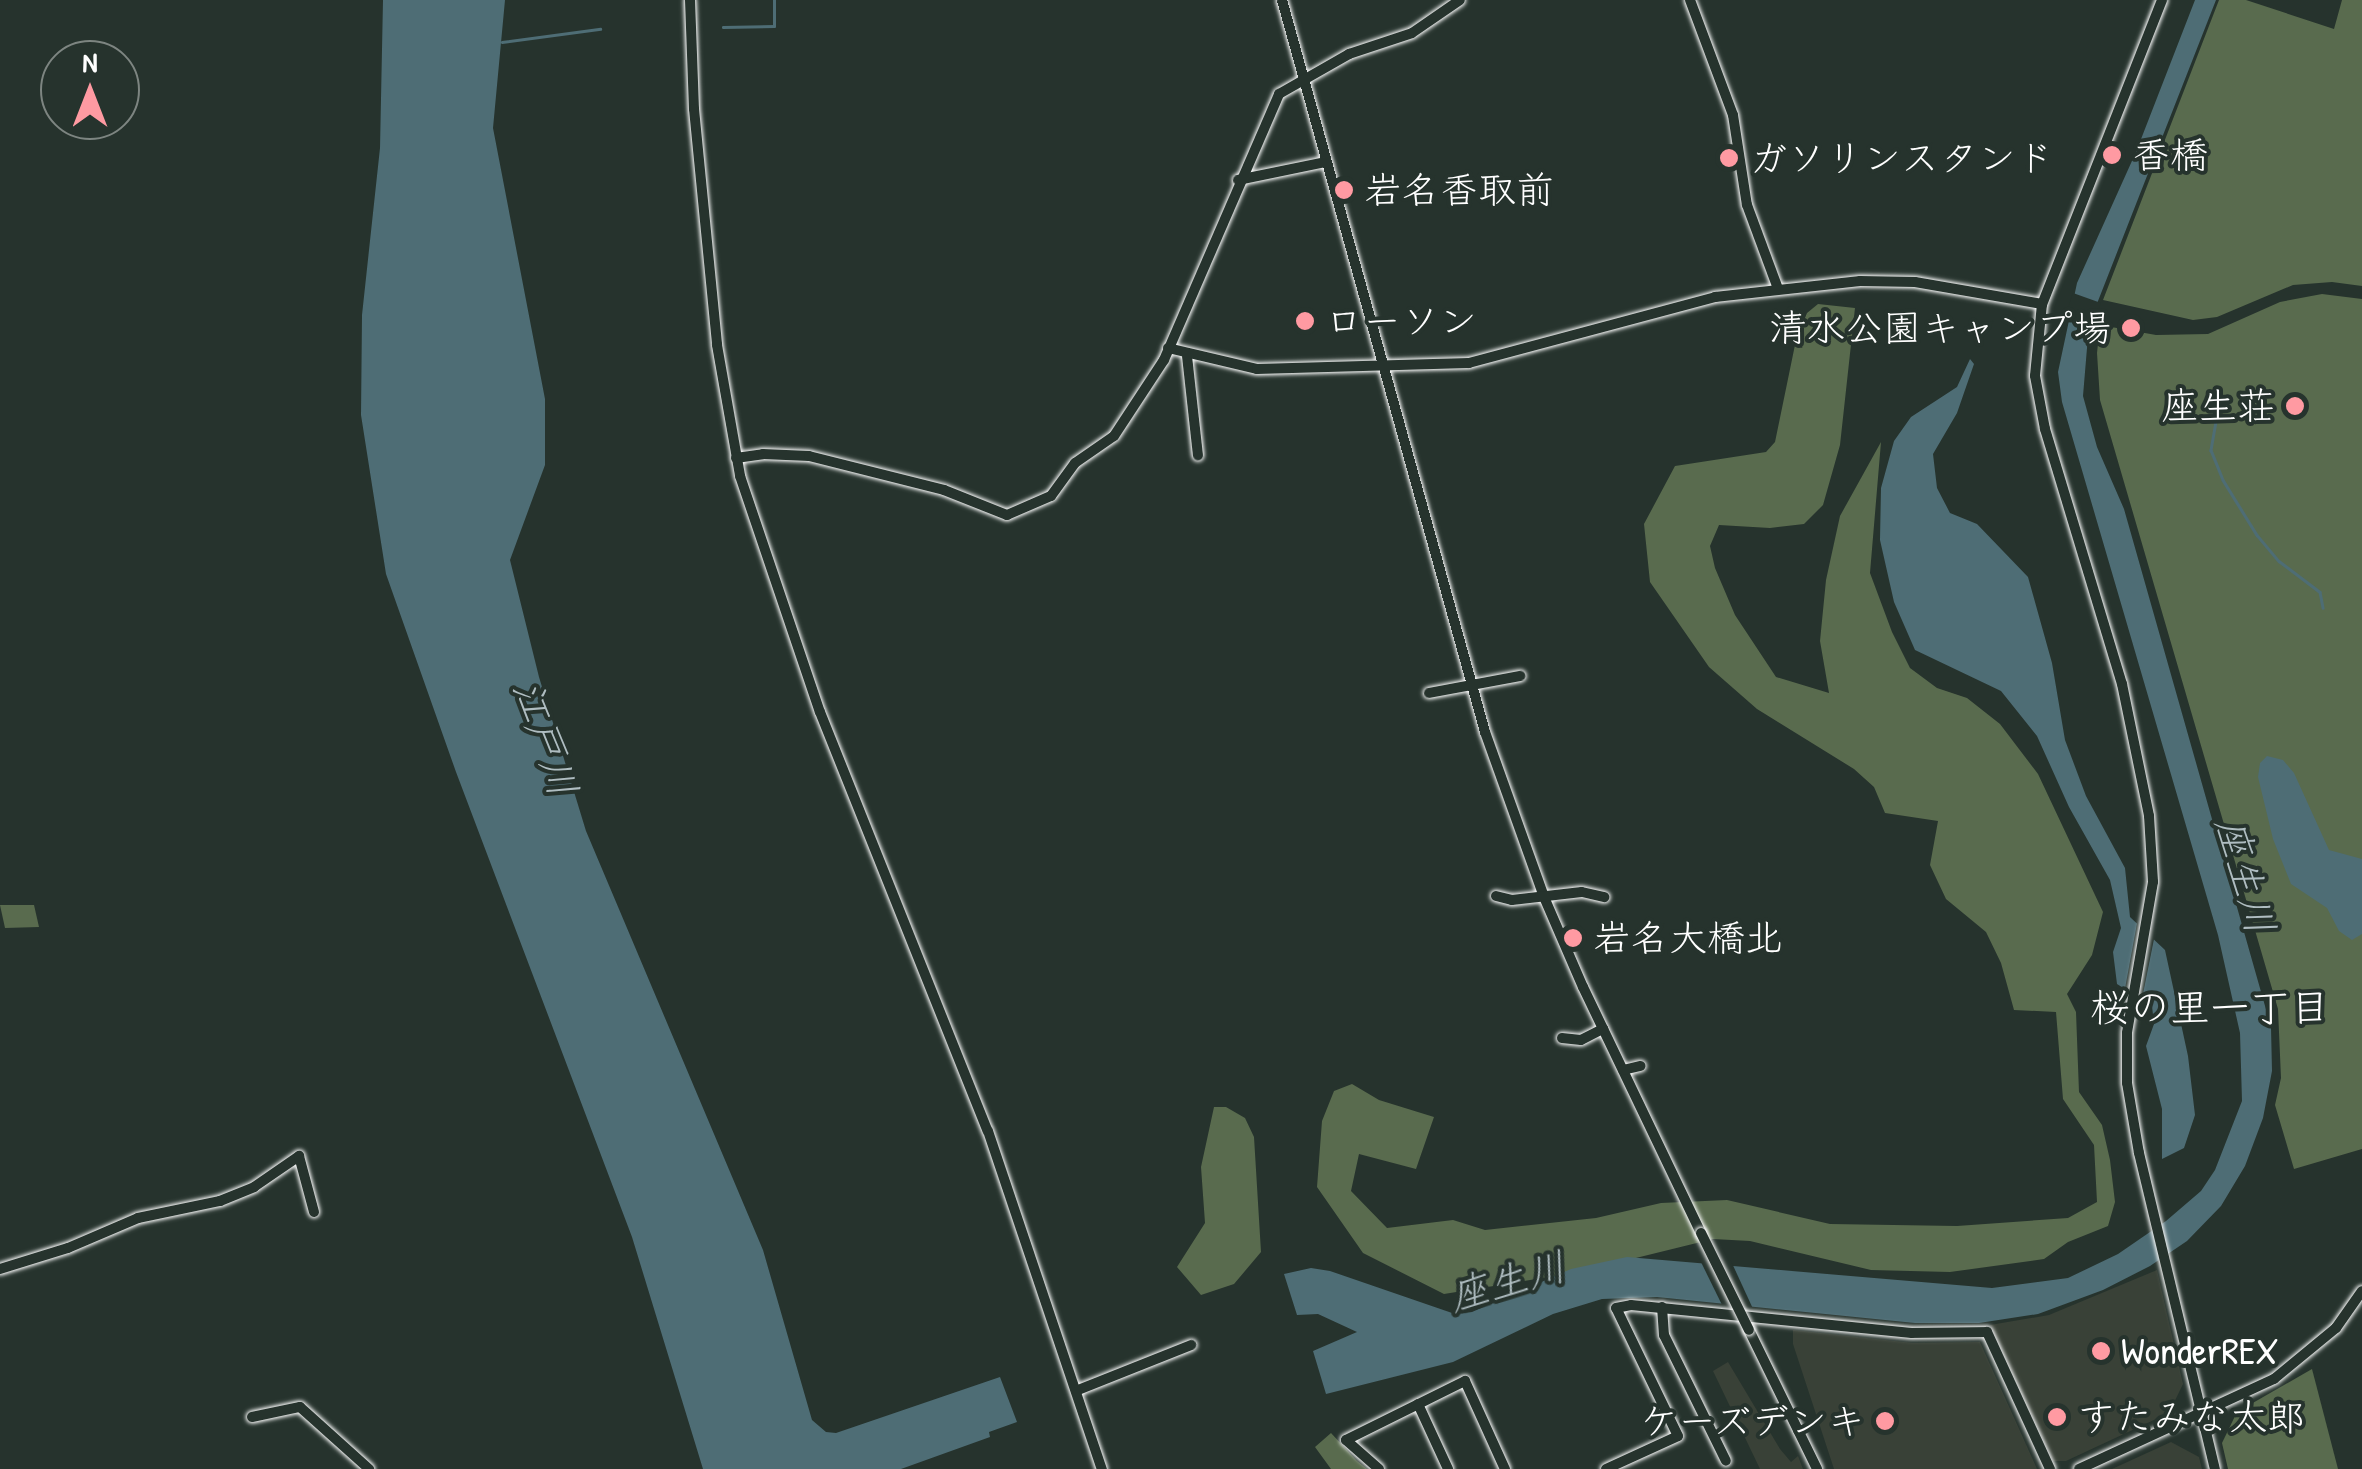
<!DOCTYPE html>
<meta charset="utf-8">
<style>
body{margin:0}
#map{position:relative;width:2362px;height:1469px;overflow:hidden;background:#26332d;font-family:"Patrick Hand","Klee One",sans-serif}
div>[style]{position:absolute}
.built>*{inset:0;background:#394137}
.green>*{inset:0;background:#596b4e}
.water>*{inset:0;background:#4e6d75}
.pier>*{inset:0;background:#26332d}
.stream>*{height:2.5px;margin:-1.25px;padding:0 1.25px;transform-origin:1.25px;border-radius:1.25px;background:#4e6d75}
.roads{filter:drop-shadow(0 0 2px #fff) drop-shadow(0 0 2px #fff)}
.minor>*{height:10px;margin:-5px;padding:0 5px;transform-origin:5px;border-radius:5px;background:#26332d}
.bridges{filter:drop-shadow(0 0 2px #fff) drop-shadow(0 0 2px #fff)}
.minor-bridge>*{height:10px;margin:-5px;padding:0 5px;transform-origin:5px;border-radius:5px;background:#26332d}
.dots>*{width:28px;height:28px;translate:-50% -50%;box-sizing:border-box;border:5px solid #26332d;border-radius:50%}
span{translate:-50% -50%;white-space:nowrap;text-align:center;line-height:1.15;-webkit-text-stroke:8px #26332d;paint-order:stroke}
.poi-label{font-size:38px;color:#fff}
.left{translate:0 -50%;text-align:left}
.right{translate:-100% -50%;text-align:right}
.water-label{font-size:40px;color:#afbdc1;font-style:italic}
.neighbourhood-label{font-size:40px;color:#fff}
.north{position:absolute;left:40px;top:40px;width:100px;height:100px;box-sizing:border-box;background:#26332d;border:2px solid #7d8581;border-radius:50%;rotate:0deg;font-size:28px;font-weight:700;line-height:40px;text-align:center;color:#fff}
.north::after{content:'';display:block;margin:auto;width:35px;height:45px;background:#ff9aa2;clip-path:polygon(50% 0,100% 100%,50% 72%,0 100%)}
</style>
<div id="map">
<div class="built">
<div style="clip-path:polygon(2157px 1270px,2183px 1384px,2169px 1413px,2066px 1461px,2053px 1461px,1990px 1325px,2049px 1315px)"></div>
<div style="clip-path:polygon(1793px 1330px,1913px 1343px,1980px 1342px,2037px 1469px,1834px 1469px,1793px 1344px)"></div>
<div style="clip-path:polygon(1728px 1362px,1780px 1449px,1791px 1462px,1798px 1456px,1803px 1469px,1760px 1469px,1713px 1371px)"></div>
<div style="clip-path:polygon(2171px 1442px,2199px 1457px,2202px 1469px,2112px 1469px)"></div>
</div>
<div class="green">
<div style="clip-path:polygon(2219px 0,2246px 0,2334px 29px,2342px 0,2362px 0,2362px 286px,2332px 282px,2293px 285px,2217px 317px,2193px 320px,2103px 300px)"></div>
<div style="clip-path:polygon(2322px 294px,2362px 299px,2362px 1149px,2294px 1169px,2275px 1105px,2281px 1078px,2278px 1009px,2100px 400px,2097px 353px,2100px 325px,2156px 335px,2208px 334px,2280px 302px)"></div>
<div style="clip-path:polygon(1818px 304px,1855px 308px,1840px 445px,1823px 505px,1804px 524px,1770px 528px,1719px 525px,1710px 546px,1715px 568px,1735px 615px,1776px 677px,1829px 693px,1820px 641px,1826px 580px,1840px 516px,1881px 442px,1870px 573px,1892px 632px,1910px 668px,1937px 688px,1967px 698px,2000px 724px,2038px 774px,2103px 912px,2092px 955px,2067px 994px,2076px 1012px,2079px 1092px,2102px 1125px,2110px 1160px,2115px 1202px,2108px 1226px,2068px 1242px,2044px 1259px,1950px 1272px,1871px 1270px,1750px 1241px,1713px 1239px,1579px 1272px,1444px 1294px,1363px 1253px,1317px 1187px,1322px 1121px,1334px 1091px,1352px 1084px,1379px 1100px,1434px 1117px,1416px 1169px,1359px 1154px,1351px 1191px,1387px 1228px,1453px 1220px,1485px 1230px,1596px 1218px,1661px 1203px,1727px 1200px,1830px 1224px,1957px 1226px,2068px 1218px,2097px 1202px,2094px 1145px,2063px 1099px,2056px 1012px,2014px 1010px,2001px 963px,1986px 932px,1946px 899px,1930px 865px,1938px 821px,1885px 813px,1874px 787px,1854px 769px,1757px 709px,1709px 667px,1650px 582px,1644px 524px,1675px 466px,1766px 452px,1775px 442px,1796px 340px,1807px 313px)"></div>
<div style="clip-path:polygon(0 905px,34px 905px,39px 927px,5px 928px)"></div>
<div style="clip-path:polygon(1214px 1107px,1226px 1107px,1245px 1118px,1254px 1137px,1261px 1252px,1234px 1284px,1201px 1295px,1177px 1267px,1205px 1223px,1201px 1167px)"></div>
<div style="clip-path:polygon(2312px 1369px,2338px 1469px,2228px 1469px,2222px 1443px,2237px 1412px)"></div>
<div style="clip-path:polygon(1331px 1433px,1357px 1461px,1367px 1469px,1331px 1469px,1315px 1447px)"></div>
</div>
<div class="water">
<div style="clip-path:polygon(383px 0,505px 0,493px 128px,545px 399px,545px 465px,510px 560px,539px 677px,586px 831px,763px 1250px,812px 1420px,826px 1432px,836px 1433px,1000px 1377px,1017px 1422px,989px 1432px,990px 1437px,901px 1469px,703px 1469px,632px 1237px,456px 772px,386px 574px,361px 415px,362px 315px,380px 148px)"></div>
<div style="clip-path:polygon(2195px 0,2216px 0,2089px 324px,2083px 396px,2097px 447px,2124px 509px,2271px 1027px,2272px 1071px,2263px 1118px,2245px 1166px,2221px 1206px,2187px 1241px,2150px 1266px,2103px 1290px,2038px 1314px,1979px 1323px,1915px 1323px,1657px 1297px,1602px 1299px,1553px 1314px,1453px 1362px,1326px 1394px,1313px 1351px,1357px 1332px,1318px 1314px,1297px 1315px,1284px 1274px,1311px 1268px,1330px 1271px,1455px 1314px,1472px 1312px,1571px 1269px,1627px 1257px,1992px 1288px,2068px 1278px,2118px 1254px,2166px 1221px,2201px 1191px,2215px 1170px,2242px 1101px,2240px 1033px,2218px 935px,2062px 402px,2058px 372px,2077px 283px,2136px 152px)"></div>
<div style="clip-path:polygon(1970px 359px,1974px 364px,1957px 413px,1933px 454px,1937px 488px,1950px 513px,1977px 524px,2028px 577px,2052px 663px,2065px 740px,2086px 796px,2125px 868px,2130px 917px,2165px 950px,2188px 1056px,2195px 1115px,2184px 1148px,2162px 1159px,2162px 1109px,2146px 1046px,2154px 1024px,2152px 1006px,2117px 984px,2113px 952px,2121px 928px,2110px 880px,2069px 807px,2037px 736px,2001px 691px,1915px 650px,1894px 602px,1880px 540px,1881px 488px,1894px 441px,1911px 417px,1957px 387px)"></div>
<div style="clip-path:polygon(2267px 756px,2283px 760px,2294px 773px,2329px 850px,2362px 859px,2362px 934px,2352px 940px,2339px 931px,2327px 908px,2291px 884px,2273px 839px,2258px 777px,2260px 763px)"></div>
</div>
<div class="pier">
<div style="clip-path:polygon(2073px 293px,2101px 303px,2094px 324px,2063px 322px)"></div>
<div style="clip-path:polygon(2138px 918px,2155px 934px,2141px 1004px,2124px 994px)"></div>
<div style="clip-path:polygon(1699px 1258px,1731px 1261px,1754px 1311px,1724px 1309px)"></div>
</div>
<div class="stream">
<div style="left:723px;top:27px;width:51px;rotate:-1.1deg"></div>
<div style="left:774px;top:26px;width:26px;rotate:-90deg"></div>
<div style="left:502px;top:42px;width:99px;rotate:-7.6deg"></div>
<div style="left:2217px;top:416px;width:35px;rotate:100deg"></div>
<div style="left:2211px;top:450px;width:32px;rotate:68deg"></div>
<div style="left:2223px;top:480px;width:65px;rotate:58.3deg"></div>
<div style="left:2257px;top:535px;width:34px;rotate:50deg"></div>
<div style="left:2279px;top:561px;width:51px;rotate:37.1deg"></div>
<div style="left:2320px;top:592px;width:16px;rotate:79deg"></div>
</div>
<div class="roads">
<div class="minor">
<div style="left:690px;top:0;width:109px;rotate:87.9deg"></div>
<div style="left:694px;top:109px;width:237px;rotate:84.4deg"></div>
<div style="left:717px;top:345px;width:133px;rotate:80deg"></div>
<div style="left:740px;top:476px;width:249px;rotate:71.3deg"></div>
<div style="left:820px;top:712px;width:451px;rotate:68.2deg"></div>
<div style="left:988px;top:1131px;width:357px;rotate:71.4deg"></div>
<div style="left:1282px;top:0;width:760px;rotate:74.5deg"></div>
<div style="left:1485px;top:732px;width:175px;rotate:70.3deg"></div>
<div style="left:1544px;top:897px;width:98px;rotate:66.6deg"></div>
<div style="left:1583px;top:987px;width:273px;rotate:64.4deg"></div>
<div style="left:1690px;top:0;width:123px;rotate:69.5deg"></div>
<div style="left:1733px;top:115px;width:91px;rotate:81.2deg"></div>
<div style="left:1747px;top:205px;width:90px;rotate:69.7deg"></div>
<div style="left:2162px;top:0;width:327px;rotate:111.5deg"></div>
<div style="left:2042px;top:304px;width:72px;rotate:95.6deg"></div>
<div style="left:2035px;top:376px;width:54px;rotate:79.3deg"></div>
<div style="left:2045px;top:429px;width:266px;rotate:73.2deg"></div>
<div style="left:2122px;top:684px;width:135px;rotate:78.4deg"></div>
<div style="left:2149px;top:816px;width:66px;rotate:86.5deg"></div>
<div style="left:2153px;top:882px;width:153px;rotate:99.8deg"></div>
<div style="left:2127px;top:1033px;width:50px;rotate:90deg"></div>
<div style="left:2127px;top:1083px;width:71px;rotate:80.3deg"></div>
<div style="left:2139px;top:1153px;width:325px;rotate:76.5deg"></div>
<div style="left:1238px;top:180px;width:90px;rotate:-11.6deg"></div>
<div style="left:1168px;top:348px;width:91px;rotate:13.3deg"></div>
<div style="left:1257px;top:369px;width:212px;rotate:-1.6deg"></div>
<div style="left:1469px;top:363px;width:255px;rotate:-15deg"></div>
<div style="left:1715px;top:297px;width:146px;rotate:-6.3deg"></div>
<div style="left:1860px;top:281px;width:55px;rotate:1deg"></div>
<div style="left:1915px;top:282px;width:129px;rotate:9.8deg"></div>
<div style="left:1187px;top:356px;width:100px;rotate:83.7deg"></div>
<div style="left:736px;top:458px;width:27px;rotate:-8deg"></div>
<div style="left:763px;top:454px;width:46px;rotate:2.5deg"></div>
<div style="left:809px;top:456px;width:139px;rotate:14.1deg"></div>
<div style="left:944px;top:490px;width:68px;rotate:21.6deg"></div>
<div style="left:1007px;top:515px;width:48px;rotate:-23.4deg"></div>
<div style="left:1051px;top:496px;width:41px;rotate:-54deg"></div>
<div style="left:1075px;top:463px;width:47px;rotate:-34.7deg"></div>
<div style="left:1114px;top:436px;width:91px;rotate:-56.7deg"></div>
<div style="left:1164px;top:360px;width:290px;rotate:-66.6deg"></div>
<div style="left:1279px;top:94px;width:81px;rotate:-29.7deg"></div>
<div style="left:1349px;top:54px;width:66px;rotate:-18.4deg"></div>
<div style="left:1412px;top:33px;width:58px;rotate:-34.5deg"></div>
<div style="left:1429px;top:693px;width:93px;rotate:-10.6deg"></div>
<div style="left:1496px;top:896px;width:16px;rotate:14deg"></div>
<div style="left:1512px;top:900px;width:70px;rotate:-6.5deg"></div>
<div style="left:1582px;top:892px;width:23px;rotate:13deg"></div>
<div style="left:1562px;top:1038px;width:19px;rotate:6deg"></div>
<div style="left:1581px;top:1040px;width:25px;rotate:-27deg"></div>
<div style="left:1623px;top:1070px;width:18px;rotate:-13deg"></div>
<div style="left:0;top:1269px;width:71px;rotate:-17.2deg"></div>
<div style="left:68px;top:1248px;width:76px;rotate:-23.2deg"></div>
<div style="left:138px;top:1218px;width:84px;rotate:-11.7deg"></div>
<div style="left:220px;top:1201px;width:37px;rotate:-22deg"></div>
<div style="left:254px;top:1187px;width:55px;rotate:-34.6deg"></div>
<div style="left:299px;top:1156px;width:58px;rotate:75deg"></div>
<div style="left:1662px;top:1307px;width:28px;rotate:86deg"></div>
<div style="left:1664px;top:1335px;width:140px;rotate:63.8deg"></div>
<div style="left:1749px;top:1330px;width:155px;rotate:63.9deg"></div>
<div style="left:1078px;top:1390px;width:122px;rotate:-21.7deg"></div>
<div style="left:1418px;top:1404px;width:72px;rotate:65.2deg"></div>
<div style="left:252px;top:1417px;width:49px;rotate:-11.8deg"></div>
<div style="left:300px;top:1407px;width:93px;rotate:41.9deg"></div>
<div style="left:1379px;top:1469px;width:44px;rotate:-138.7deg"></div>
<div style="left:1346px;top:1440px;width:133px;rotate:-26.4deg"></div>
<div style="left:1465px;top:1381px;width:97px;rotate:65.6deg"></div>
<div style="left:1606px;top:1469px;width:79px;rotate:-24.6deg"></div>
<div style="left:1678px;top:1436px;width:142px;rotate:-115.8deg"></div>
<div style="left:1616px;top:1308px;width:15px;rotate:-11deg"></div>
<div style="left:1631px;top:1305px;width:282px;rotate:5.7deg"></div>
<div style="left:1912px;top:1333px;width:75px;rotate:-0.8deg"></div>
<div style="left:1987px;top:1332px;width:151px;rotate:65.3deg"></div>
<div style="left:2079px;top:1469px;width:215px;rotate:-24.8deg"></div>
<div style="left:2274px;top:1379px;width:80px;rotate:-39.4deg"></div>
<div style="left:2336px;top:1328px;width:45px;rotate:-54.9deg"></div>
</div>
</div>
<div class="bridges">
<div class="minor-bridge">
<div style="left:1701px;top:1233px;width:108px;rotate:63.7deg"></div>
</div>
</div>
<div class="dots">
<div style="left:2112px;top:155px;background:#ff9aa2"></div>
<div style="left:1729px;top:158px;background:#ff9aa2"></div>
<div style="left:1344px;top:190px;background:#ff9aa2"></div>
<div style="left:1305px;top:321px;background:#ff9aa2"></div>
<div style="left:2131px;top:328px;background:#ff9aa2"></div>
<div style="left:2295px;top:406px;background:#ff9aa2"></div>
<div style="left:1573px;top:938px;background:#ff9aa2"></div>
<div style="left:2101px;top:1351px;background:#ff9aa2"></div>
<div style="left:2057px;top:1417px;background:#ff9aa2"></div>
<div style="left:1885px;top:1421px;background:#ff9aa2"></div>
</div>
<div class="poi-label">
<span class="left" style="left:2132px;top:155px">香橋</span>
<span class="left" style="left:1749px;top:158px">ガソリンスタンド</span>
<span class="left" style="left:1364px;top:190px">岩名香取前</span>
<span class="left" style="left:1325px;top:321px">ローソン</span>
<span class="right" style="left:2111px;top:328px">清水公園キャンプ場</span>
<span class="right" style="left:2275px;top:406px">座生荘</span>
<span class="left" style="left:1593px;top:938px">岩名大橋北</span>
<span class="left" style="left:2121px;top:1351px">WonderREX</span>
<span class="left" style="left:2077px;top:1417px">すたみな太郎</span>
<span class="right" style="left:1865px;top:1421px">ケーズデンキ</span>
</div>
<div class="water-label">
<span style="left:547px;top:738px;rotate:71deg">江戸川</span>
<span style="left:2247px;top:875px;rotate:74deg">座生川</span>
<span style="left:1507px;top:1280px;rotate:-16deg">座生川</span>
</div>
<div class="neighbourhood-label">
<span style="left:2210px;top:1006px">桜の里一丁目</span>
</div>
<div class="north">N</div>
</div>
